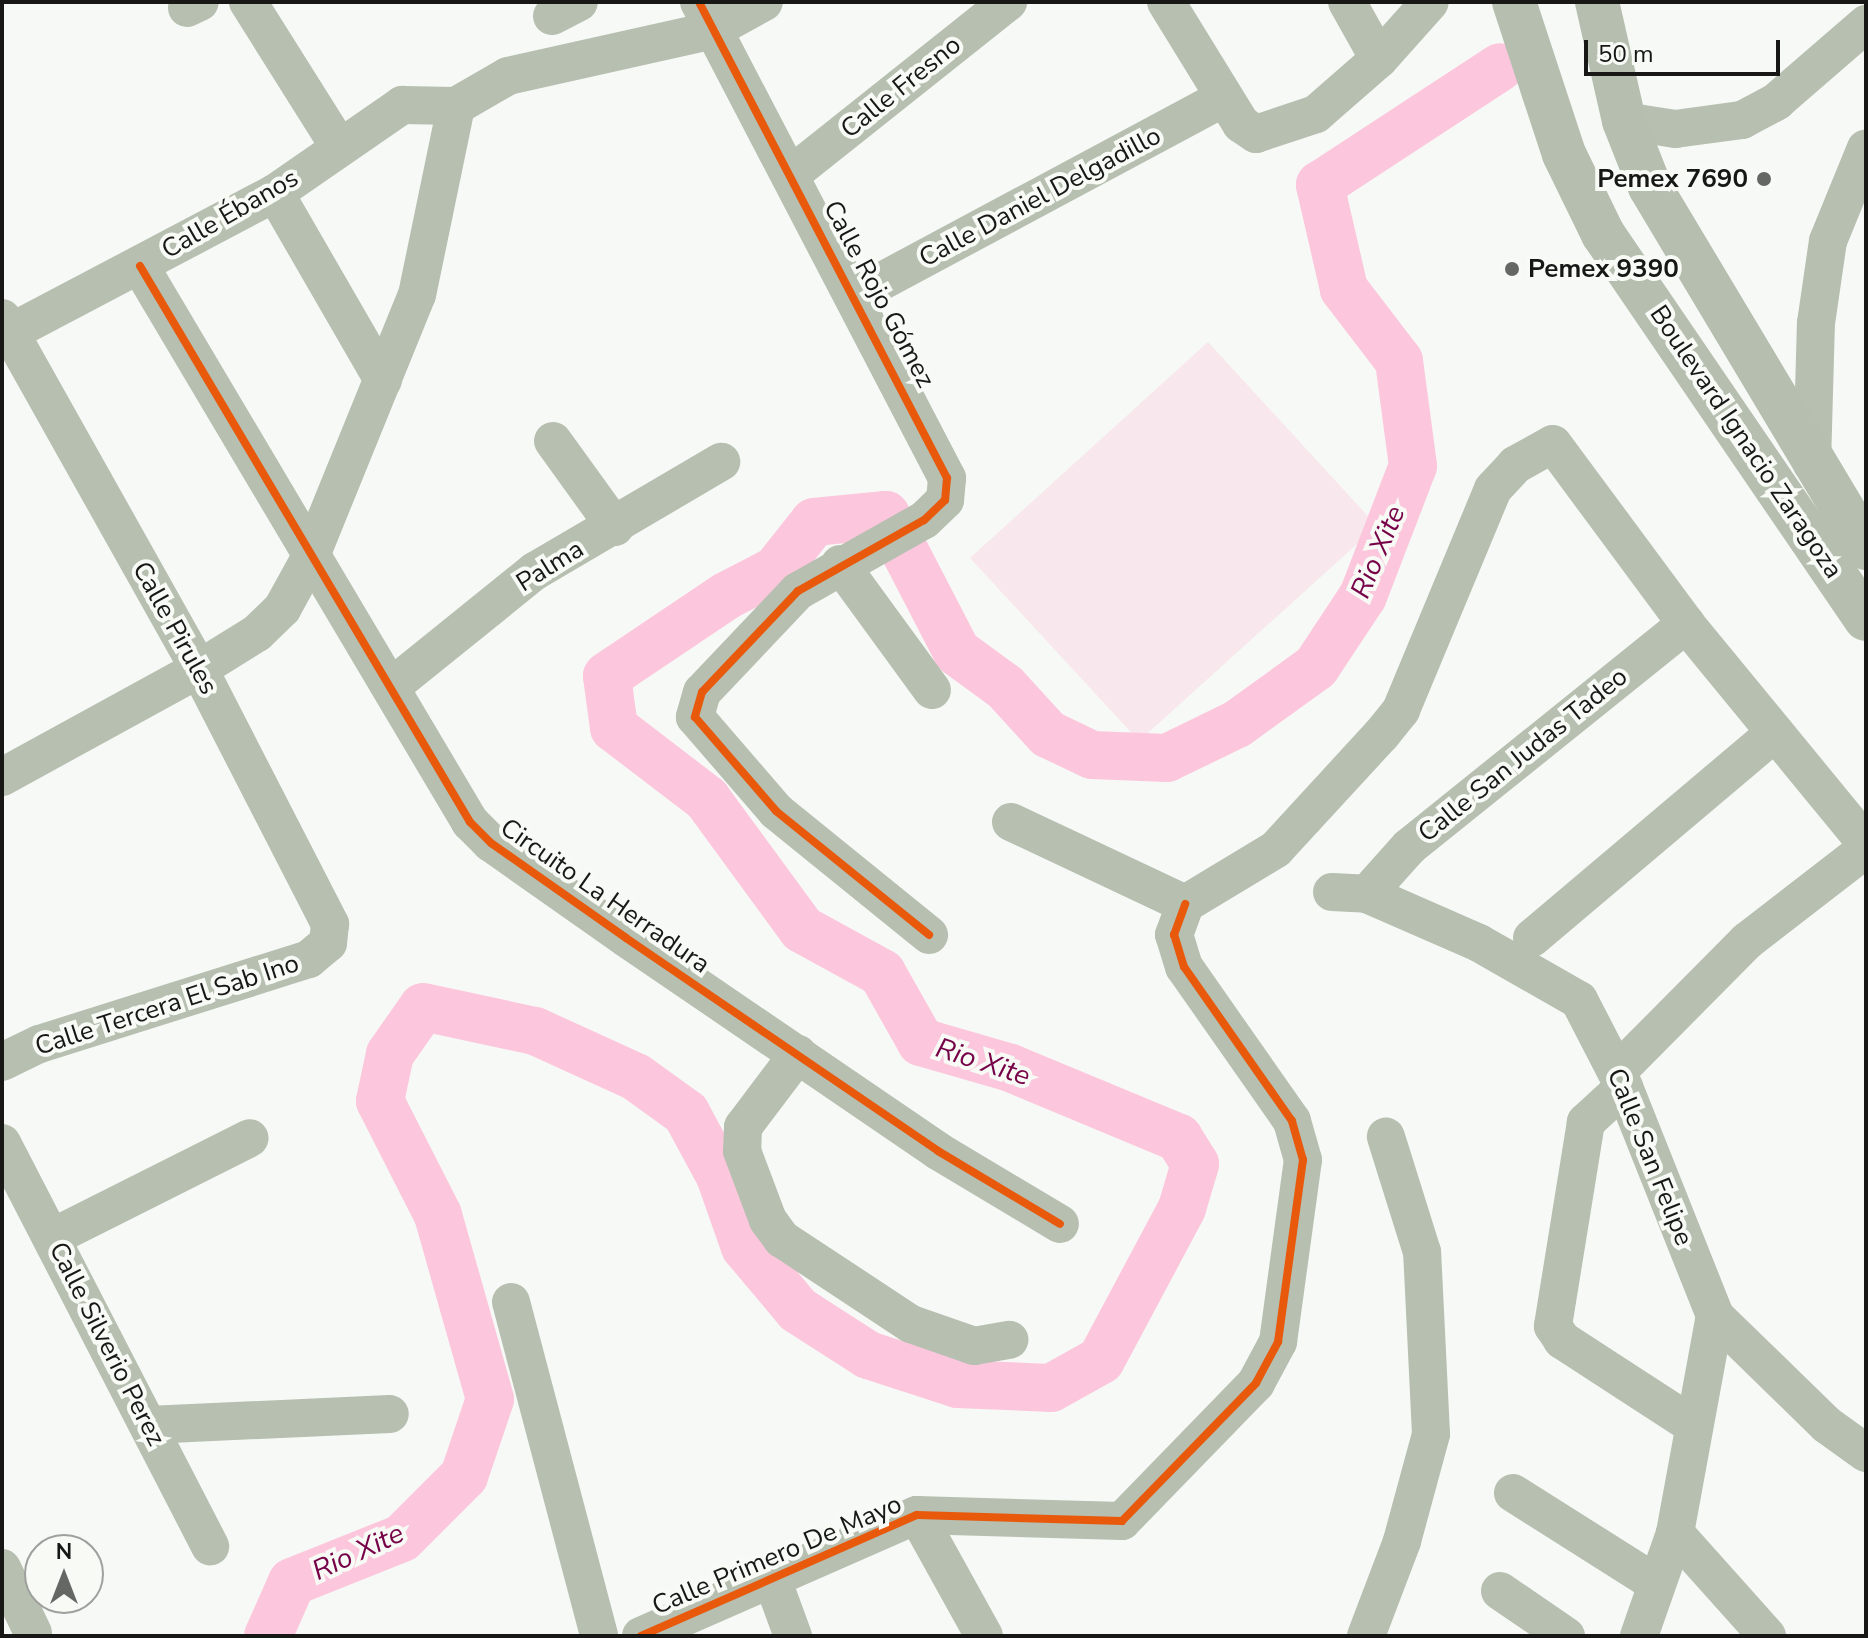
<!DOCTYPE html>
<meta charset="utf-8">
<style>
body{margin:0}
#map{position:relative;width:1868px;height:1638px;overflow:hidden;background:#f7f9f6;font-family:"Nunito Sans",sans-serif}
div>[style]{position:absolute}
.green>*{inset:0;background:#f8e7ec}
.river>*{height:48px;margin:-24px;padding:0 24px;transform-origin:24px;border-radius:24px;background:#fcc7dc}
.minor>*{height:38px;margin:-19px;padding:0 19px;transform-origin:19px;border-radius:19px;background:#b6bfb0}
.major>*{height:44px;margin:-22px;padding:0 22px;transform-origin:22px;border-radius:22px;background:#b6beaf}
.cycleway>*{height:8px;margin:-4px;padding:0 4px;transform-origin:4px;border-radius:4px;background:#e8590c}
.dots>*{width:22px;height:22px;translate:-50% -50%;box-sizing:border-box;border:4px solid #f7faf5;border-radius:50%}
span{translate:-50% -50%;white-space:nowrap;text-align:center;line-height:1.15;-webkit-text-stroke:8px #f7faf5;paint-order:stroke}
.street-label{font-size:26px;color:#171816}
.poi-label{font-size:26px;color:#171816;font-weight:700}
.right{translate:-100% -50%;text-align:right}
.left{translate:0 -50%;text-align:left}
.water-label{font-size:28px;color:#760247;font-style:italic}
.frame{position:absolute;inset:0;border:4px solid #171816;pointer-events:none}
.north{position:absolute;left:24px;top:1534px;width:80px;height:80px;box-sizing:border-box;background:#f7faf5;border:2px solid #9da09c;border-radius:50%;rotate:0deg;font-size:22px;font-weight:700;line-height:32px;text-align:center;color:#171816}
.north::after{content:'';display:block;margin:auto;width:28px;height:36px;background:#656764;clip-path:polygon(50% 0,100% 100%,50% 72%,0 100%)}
.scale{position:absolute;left:1584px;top:40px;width:196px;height:36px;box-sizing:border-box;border:4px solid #171816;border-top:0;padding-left:10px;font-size:24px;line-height:28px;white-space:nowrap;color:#171816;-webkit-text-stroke:6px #f7faf5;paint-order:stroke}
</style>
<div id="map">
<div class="green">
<div style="clip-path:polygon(1208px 342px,1377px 526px,1139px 741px,970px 558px)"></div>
</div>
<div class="river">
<div style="left:268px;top:1636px;width:59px;rotate:-66deg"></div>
<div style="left:292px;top:1582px;width:118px;rotate:-21.8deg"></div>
<div style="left:402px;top:1538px;width:88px;rotate:-45deg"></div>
<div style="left:464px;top:1476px;width:81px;rotate:-71.3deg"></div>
<div style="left:490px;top:1399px;width:191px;rotate:-105.8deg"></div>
<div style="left:438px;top:1215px;width:128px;rotate:-117deg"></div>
<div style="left:380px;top:1101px;width:48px;rotate:-78deg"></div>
<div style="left:390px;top:1054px;width:57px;rotate:-54.9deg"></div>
<div style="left:423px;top:1007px;width:115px;rotate:12.1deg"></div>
<div style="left:535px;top:1031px;width:111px;rotate:24.5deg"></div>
<div style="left:636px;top:1077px;width:62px;rotate:35.8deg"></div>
<div style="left:686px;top:1113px;width:72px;rotate:61.6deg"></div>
<div style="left:720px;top:1176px;width:75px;rotate:70.6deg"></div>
<div style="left:745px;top:1247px;width:82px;rotate:49.9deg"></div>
<div style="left:798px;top:1310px;width:83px;rotate:32.7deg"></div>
<div style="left:868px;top:1355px;width:94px;rotate:18deg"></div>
<div style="left:957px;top:1384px;width:94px;rotate:2.4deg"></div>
<div style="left:1051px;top:1388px;width:57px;rotate:-29.2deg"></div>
<div style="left:1101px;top:1360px;width:172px;rotate:-61.9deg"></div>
<div style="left:1182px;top:1208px;width:46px;rotate:-73.5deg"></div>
<div style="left:1195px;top:1164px;width:31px;rotate:-122deg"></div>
<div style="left:1179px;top:1138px;width:182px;rotate:-157.4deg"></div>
<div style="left:1011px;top:1068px;width:94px;rotate:-163.9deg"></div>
<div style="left:921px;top:1042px;width:79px;rotate:-119.5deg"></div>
<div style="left:882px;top:973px;width:91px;rotate:-151.2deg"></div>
<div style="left:802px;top:929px;width:161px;rotate:-126.2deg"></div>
<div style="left:707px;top:799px;width:117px;rotate:-142.6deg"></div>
<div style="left:614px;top:728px;width:52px;rotate:-97.7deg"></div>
<div style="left:607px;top:676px;width:143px;rotate:-33.9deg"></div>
<div style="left:726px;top:596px;width:56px;rotate:-27.5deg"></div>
<div style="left:776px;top:570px;width:61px;rotate:-51.6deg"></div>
<div style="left:814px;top:522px;width:72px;rotate:-5.6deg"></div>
<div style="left:886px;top:515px;width:154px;rotate:62.6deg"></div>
<div style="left:957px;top:652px;width:59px;rotate:36.1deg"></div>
<div style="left:1005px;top:687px;width:64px;rotate:47.5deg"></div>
<div style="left:1048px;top:734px;width:49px;rotate:25.5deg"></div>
<div style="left:1092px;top:755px;width:75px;rotate:2.3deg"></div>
<div style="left:1167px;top:758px;width:78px;rotate:-25.9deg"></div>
<div style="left:1237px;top:724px;width:97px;rotate:-35.8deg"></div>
<div style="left:1316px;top:667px;width:85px;rotate:-56.5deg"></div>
<div style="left:1363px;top:596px;width:139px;rotate:-69deg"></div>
<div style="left:1413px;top:466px;width:106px;rotate:-97.6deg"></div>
<div style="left:1399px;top:361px;width:91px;rotate:-127.4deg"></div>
<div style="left:1344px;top:289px;width:107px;rotate:-103deg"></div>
<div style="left:1320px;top:185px;width:215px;rotate:-33.2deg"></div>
</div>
<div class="minor">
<div style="left:248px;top:2px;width:169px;rotate:57.8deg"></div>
<div style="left:699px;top:2px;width:537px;rotate:62.48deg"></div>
<div style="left:947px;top:478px;width:22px;rotate:95deg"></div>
<div style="left:945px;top:500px;width:29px;rotate:136deg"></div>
<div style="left:924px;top:520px;width:145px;rotate:150.6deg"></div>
<div style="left:798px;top:591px;width:139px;rotate:133.5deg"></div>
<div style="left:702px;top:692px;width:26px;rotate:106deg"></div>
<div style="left:695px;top:717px;width:124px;rotate:49.2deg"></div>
<div style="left:776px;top:811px;width:197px;rotate:39deg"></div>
<div style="left:1166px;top:2px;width:143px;rotate:58.4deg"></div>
<div style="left:1241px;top:124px;width:18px;rotate:34deg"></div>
<div style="left:1256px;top:134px;width:63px;rotate:-18.4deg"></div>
<div style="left:1316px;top:114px;width:84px;rotate:-41.1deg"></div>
<div style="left:1379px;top:59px;width:76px;rotate:-48.2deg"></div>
<div style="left:1347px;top:2px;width:65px;rotate:60.7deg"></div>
<div style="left:187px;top:8px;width:14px;rotate:-25deg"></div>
<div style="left:552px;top:16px;width:30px;rotate:-27deg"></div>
<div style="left:1624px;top:121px;width:52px;rotate:8.9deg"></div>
<div style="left:1675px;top:129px;width:68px;rotate:-7.7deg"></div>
<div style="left:1742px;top:120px;width:40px;rotate:-28deg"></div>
<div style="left:1777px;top:101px;width:118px;rotate:-40.9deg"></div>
<div style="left:793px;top:173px;width:275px;rotate:-38.5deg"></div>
<div style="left:275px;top:193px;width:216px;rotate:60deg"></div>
<div style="left:140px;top:266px;width:647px;rotate:59.31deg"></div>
<div style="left:470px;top:822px;width:30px;rotate:45deg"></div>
<div style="left:491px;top:843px;width:165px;rotate:35.1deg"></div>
<div style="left:626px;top:938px;width:378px;rotate:34.3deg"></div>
<div style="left:938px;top:1151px;width:142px;rotate:30.9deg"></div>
<div style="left:856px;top:295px;width:417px;rotate:-28.2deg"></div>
<div style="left:2px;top:318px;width:403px;rotate:60.7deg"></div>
<div style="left:199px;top:669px;width:287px;rotate:62.8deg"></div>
<div style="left:330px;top:924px;width:19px;rotate:96deg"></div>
<div style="left:328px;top:943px;width:25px;rotate:140deg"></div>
<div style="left:309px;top:959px;width:283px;rotate:162.5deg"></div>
<div style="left:39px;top:1044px;width:41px;rotate:154.1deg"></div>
<div style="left:2px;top:337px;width:309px;rotate:-27.8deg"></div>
<div style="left:275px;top:193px;width:155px;rotate:-34.7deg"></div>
<div style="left:402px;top:105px;width:54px;rotate:1.1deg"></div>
<div style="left:553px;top:441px;width:106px;rotate:54.2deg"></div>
<div style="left:1812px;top:464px;width:141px;rotate:-88.4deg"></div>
<div style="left:1816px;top:323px;width:83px;rotate:-81.7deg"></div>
<div style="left:1828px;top:241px;width:100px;rotate:-67.8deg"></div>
<div style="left:840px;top:564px;width:156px;rotate:53.9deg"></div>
<div style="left:391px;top:687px;width:185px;rotate:-38.9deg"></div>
<div style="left:535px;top:571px;width:216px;rotate:-30.4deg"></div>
<div style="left:2px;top:777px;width:225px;rotate:-28.7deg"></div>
<div style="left:199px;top:669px;width:68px;rotate:-31.8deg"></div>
<div style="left:257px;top:633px;width:35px;rotate:-44deg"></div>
<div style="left:282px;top:609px;width:58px;rotate:-61.2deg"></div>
<div style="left:310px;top:558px;width:284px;rotate:-67.9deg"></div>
<div style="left:417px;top:295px;width:193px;rotate:-78.3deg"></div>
<div style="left:456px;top:106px;width:60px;rotate:-30deg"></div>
<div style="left:508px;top:76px;width:210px;rotate:-12.6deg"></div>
<div style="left:713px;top:30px;width:58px;rotate:-28.8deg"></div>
<div style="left:1011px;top:822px;width:192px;rotate:25.2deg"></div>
<div style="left:1332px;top:892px;width:35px;rotate:3deg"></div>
<div style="left:1367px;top:894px;width:122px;rotate:23.6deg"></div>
<div style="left:1479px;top:943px;width:115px;rotate:29.7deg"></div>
<div style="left:1579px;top:1000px;width:98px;rotate:62.7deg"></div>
<div style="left:1624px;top:1087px;width:246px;rotate:68.3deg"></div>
<div style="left:1715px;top:1316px;width:156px;rotate:44.2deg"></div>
<div style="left:1827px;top:1425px;width:48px;rotate:35.7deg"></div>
<div style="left:1367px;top:894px;width:63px;rotate:-48.2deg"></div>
<div style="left:1409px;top:847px;width:356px;rotate:-38.8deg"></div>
<div style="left:1185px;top:904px;width:106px;rotate:-31.1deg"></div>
<div style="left:1276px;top:849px;width:155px;rotate:-47.4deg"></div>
<div style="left:1381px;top:735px;width:32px;rotate:-51deg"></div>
<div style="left:1401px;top:710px;width:239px;rotate:-67.4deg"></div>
<div style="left:1493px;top:489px;width:33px;rotate:-47deg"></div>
<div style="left:1515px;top:465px;width:43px;rotate:-28.9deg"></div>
<div style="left:1553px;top:444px;width:224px;rotate:53.5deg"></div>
<div style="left:1686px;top:624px;width:283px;rotate:50.6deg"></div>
<div style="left:1532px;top:938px;width:318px;rotate:-40.2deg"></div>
<div style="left:798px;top:1054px;width:91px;rotate:127deg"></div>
<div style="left:743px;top:1127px;width:24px;rotate:92deg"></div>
<div style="left:742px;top:1151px;width:74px;rotate:69.4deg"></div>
<div style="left:768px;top:1220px;width:24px;rotate:54deg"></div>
<div style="left:782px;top:1239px;width:154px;rotate:33.4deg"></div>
<div style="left:911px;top:1324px;width:67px;rotate:19.2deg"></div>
<div style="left:974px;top:1346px;width:36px;rotate:-10deg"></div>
<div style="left:1617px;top:1072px;width:185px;rotate:-45.2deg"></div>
<div style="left:1747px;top:941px;width:150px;rotate:-37.7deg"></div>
<div style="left:1624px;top:1087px;width:52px;rotate:137.4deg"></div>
<div style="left:1586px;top:1122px;width:207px;rotate:99.2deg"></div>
<div style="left:1553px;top:1326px;width:17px;rotate:57deg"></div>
<div style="left:1562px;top:1340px;width:156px;rotate:33deg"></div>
<div style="left:2px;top:1143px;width:454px;rotate:62.7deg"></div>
<div style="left:53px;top:1237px;width:220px;rotate:-26.7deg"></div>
<div style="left:511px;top:1302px;width:345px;rotate:75.2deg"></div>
<div style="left:148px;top:1425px;width:242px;rotate:-2.6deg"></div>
<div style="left:1513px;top:1493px;width:170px;rotate:32.3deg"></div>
<div style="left:917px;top:1515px;width:138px;rotate:61deg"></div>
<div style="left:1675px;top:1533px;width:138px;rotate:48.2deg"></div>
<div style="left:2px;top:1568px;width:72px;rotate:64.5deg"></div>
<div style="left:771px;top:1576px;width:64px;rotate:69.9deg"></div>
<div style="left:1500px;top:1591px;width:80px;rotate:34.3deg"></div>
<div style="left:641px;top:1636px;width:301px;rotate:-23.7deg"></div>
<div style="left:917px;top:1515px;width:205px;rotate:1.7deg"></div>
<div style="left:1122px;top:1521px;width:192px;rotate:-45.8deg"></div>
<div style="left:1256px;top:1383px;width:47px;rotate:-61.8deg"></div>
<div style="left:1278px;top:1342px;width:184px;rotate:-82.2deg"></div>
<div style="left:1303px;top:1160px;width:41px;rotate:-105.8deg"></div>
<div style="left:1292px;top:1121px;width:188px;rotate:-125deg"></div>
<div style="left:1184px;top:967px;width:34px;rotate:-107deg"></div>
<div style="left:1174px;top:935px;width:33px;rotate:-70deg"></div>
<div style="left:1366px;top:1636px;width:102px;rotate:-69.2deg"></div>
<div style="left:1402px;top:1541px;width:111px;rotate:-74.8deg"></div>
<div style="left:1431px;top:1434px;width:182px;rotate:-92.8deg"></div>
<div style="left:1422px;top:1252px;width:121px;rotate:-107.4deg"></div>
<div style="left:1639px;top:1636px;width:109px;rotate:-70.7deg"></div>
<div style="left:1675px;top:1533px;width:221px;rotate:-79.6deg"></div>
</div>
<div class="major">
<div style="left:1514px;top:2px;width:160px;rotate:71.8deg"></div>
<div style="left:1564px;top:154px;width:89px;rotate:64deg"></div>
<div style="left:1603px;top:234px;width:466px;rotate:55.7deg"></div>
<div style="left:1597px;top:2px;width:122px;rotate:77.2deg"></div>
<div style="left:1624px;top:121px;width:71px;rotate:68.5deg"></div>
<div style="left:1650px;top:187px;width:421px;rotate:59.1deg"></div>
</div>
<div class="cycleway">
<div style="left:699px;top:2px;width:537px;rotate:62.48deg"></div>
<div style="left:947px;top:478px;width:22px;rotate:95deg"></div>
<div style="left:945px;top:500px;width:29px;rotate:136deg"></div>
<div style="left:924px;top:520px;width:145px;rotate:150.6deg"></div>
<div style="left:798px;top:591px;width:139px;rotate:133.5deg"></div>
<div style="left:702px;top:692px;width:26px;rotate:106deg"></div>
<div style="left:695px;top:717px;width:124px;rotate:49.2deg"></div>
<div style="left:776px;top:811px;width:197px;rotate:39deg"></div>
<div style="left:140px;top:266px;width:647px;rotate:59.31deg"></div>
<div style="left:470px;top:822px;width:30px;rotate:45deg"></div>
<div style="left:491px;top:843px;width:165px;rotate:35.1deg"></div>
<div style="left:626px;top:938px;width:378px;rotate:34.3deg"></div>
<div style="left:938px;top:1151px;width:142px;rotate:30.9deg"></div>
<div style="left:641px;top:1636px;width:301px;rotate:-23.7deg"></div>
<div style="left:917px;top:1515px;width:205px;rotate:1.7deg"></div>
<div style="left:1122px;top:1521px;width:192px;rotate:-45.8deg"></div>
<div style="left:1256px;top:1383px;width:47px;rotate:-61.8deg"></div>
<div style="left:1278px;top:1342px;width:184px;rotate:-82.2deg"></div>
<div style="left:1303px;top:1160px;width:41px;rotate:-105.8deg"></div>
<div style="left:1292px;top:1121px;width:188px;rotate:-125deg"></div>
<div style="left:1184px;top:967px;width:34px;rotate:-107deg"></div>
<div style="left:1174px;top:935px;width:33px;rotate:-70deg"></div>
</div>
<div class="dots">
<div style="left:1764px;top:179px;background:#656764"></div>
<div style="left:1512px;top:269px;background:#656764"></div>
</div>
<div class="street-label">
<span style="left:901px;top:87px;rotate:-39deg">Calle Fresno</span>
<span style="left:1040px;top:197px;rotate:-28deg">Calle Daniel Delgadillo</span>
<span style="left:230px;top:214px;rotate:-30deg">Calle Ébanos</span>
<span style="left:879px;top:294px;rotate:62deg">Calle Rojo Gómez</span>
<span style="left:1746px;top:442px;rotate:56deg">Boulevard Ignacio Zaragoza</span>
<span style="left:550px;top:566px;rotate:-32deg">Palma</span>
<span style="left:175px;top:628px;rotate:61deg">Calle Pirules</span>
<span style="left:1523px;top:755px;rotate:-39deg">Calle San Judas Tadeo</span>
<span style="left:605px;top:896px;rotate:35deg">Circuito La Herradura</span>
<span style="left:167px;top:1005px;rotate:-18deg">Calle Tercera El Sab Ino</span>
<span style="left:1650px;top:1157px;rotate:68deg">Calle San Felipe</span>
<span style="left:107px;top:1344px;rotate:63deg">Calle Silverio Perez</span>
<span style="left:777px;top:1555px;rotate:-23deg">Calle Primero De Mayo</span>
</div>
<div class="poi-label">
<span class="right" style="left:1748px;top:179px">Pemex 7690</span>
<span class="left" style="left:1528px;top:269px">Pemex 9390</span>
</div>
<div class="water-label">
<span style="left:1378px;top:552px;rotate:-67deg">Rio Xite</span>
<span style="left:983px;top:1062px;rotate:18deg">Rio Xite</span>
<span style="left:358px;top:1552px;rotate:-25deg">Rio Xite</span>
</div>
<div class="frame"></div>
<div class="north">N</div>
<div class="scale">50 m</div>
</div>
